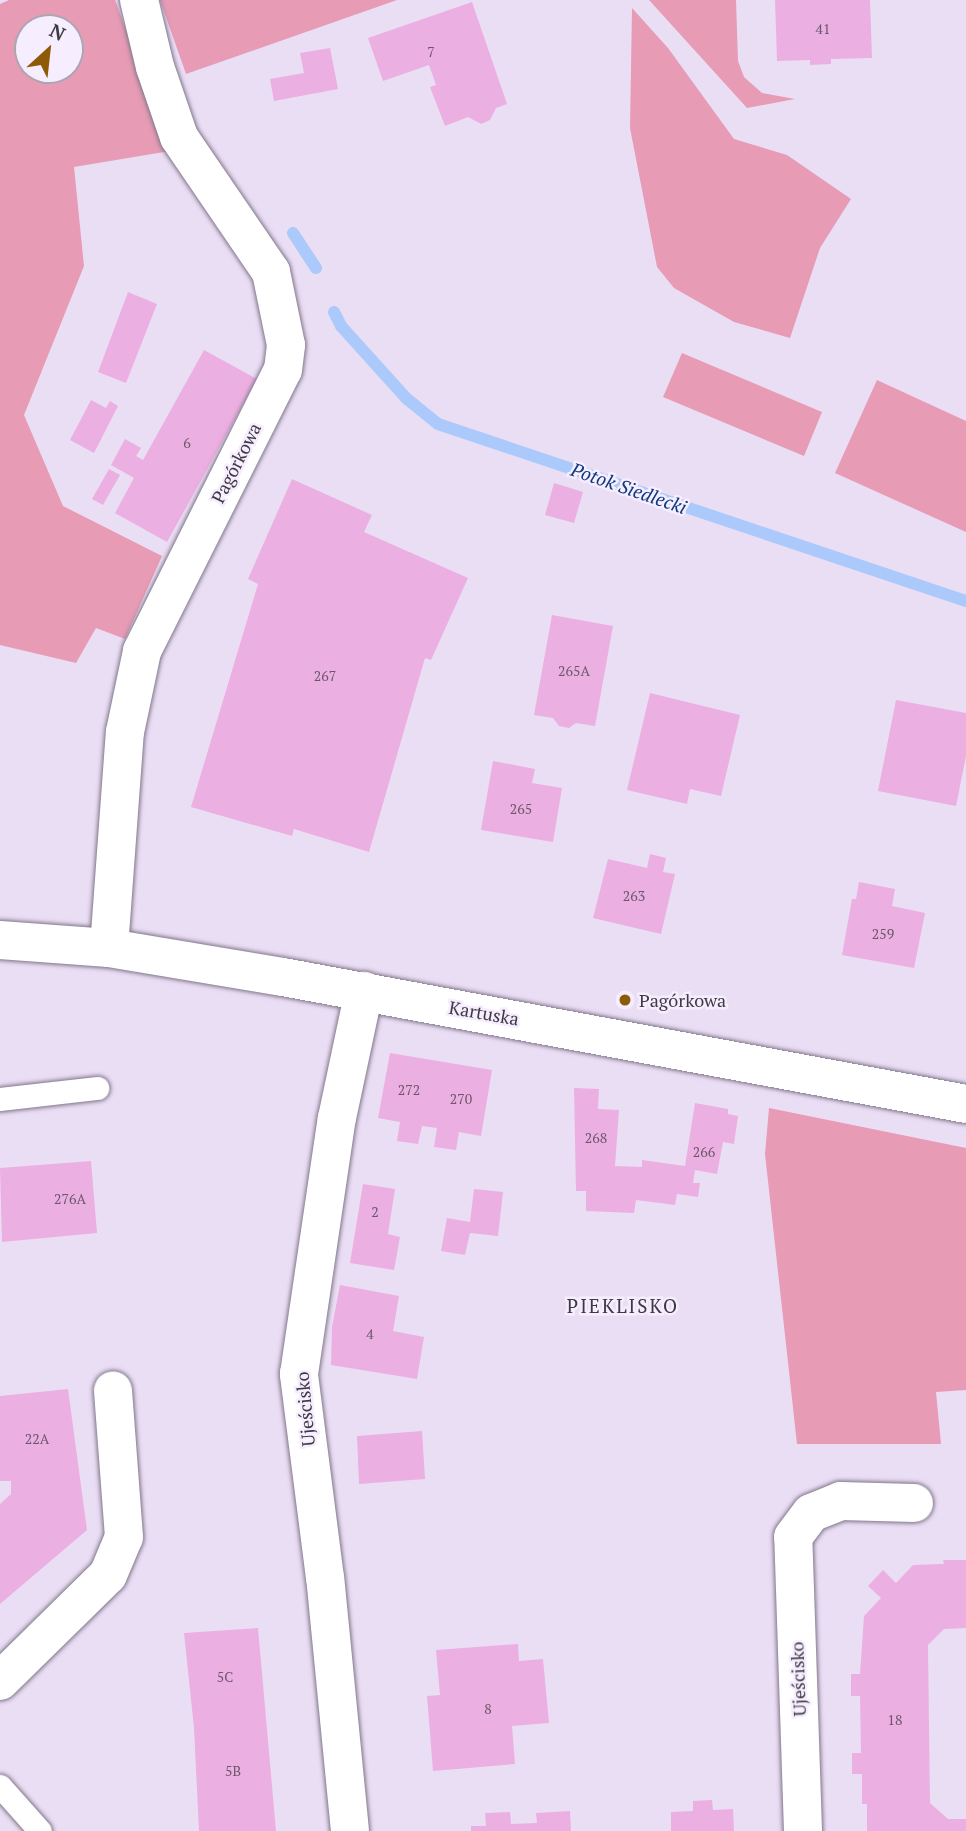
<!DOCTYPE html>
<meta charset="utf-8">
<style>
body{margin:0}
#map{position:relative;width:966px;height:1831px;overflow:hidden;background:#eadef5;font-family:"PT Serif",serif}
div>[style]{position:absolute}
.green>*{inset:0;background:#e79bb5}
.stream>*{height:12px;margin:-6px;padding:0 6px;transform-origin:6px;border-radius:6px;background:#abc9fa}
.building>*{inset:0;background:#ecafe1}
.roads{filter:drop-shadow(0 0 2px #81778b) drop-shadow(0 0 2px #81778b)}
.lane>*{height:23px;margin:-11.5px;padding:0 11.5px;transform-origin:11.5px;border-radius:11.5px;background:#fff}
.street>*{height:38px;margin:-19px;padding:0 19px;transform-origin:19px;border-radius:19px;background:#fff}
.secondary>*{height:38px;margin:-19px;padding:0 19px;transform-origin:19px;border-radius:19px;background:#fff}
.dots>*{width:19px;height:19px;translate:-50% -50%;box-sizing:border-box;border:4px solid #f6edff;border-radius:50%}
span{translate:-50% -50%;white-space:nowrap;text-align:center;line-height:1.15;-webkit-text-stroke:5px #f6edff;paint-order:stroke}
.number-label{font-size:14px;color:#6a576a}
.number-label span{-webkit-text-stroke-width:0}
.street-label{font-size:18px;color:#3e3a42}
.poi-label{font-size:18px;color:#3e3a42}
.left{translate:0 -50%;text-align:left}
.water-label{font-size:19px;color:#0d397d;font-style:italic}
.neighbourhood-label{font-size:19px;color:#3e3a42;letter-spacing:2px}
.north{position:absolute;left:14px;top:14px;width:70px;height:70px;box-sizing:border-box;background:#f6edff;border:2px solid #aca5b3;border-radius:50%;rotate:27deg;font-size:19px;font-weight:700;line-height:28px;text-align:center;color:#3e3a42}
.north::after{content:'';display:block;margin:auto;width:24px;height:32px;background:#8d5a07;clip-path:polygon(50% 0,100% 100%,50% 72%,0 100%)}
</style>
<div id="map">
<div class="green">
<div style="clip-path:polygon(evenodd,9px 0,115px 0,170px 151px,74px 167px,84px 266px,24px 415px,63px 506px,162px 556px,125px 639px,96px 628px,76px 663px,0 645px,0 4px,9px 0,28px 28px,70px 28px,70px 70px,28px 70px,28px 28px)"></div>
<div style="clip-path:polygon(160px 0,397px 0,186px 74px)"></div>
<div style="clip-path:polygon(649px 0,736px 0,738px 61px,744px 77px,762px 93px,795px 99px,747px 108px)"></div>
<div style="clip-path:polygon(632px 8px,668px 48px,734px 139px,787px 155px,851px 199px,820px 248px,790px 338px,734px 322px,674px 288px,657px 267px,630px 128px)"></div>
<div style="clip-path:polygon(682px 353px,822px 412px,804px 456px,663px 397px)"></div>
<div style="clip-path:polygon(877px 380px,966px 421px,966px 532px,835px 473px)"></div>
<div style="clip-path:polygon(769px 1108px,966px 1148px,966px 1390px,936px 1392px,941px 1444px,797px 1444px,765px 1154px)"></div>
</div>
<div class="stream">
<div style="left:293px;top:233px;width:42px;rotate:56.7deg"></div>
<div style="left:334px;top:312px;width:16px;rotate:63deg"></div>
<div style="left:341px;top:326px;width:97px;rotate:47.9deg"></div>
<div style="left:406px;top:398px;width:41px;rotate:39.1deg"></div>
<div style="left:438px;top:424px;width:557px;rotate:18.53deg"></div>
</div>
<div class="building">
<div style="clip-path:polygon(775px 0,870px 0,872px 58px,831px 59px,831px 64px,810px 65px,810px 60px,777px 61px)"></div>
<div style="clip-path:polygon(472px 2px,507px 104px,496px 108px,490px 120px,481px 124px,468px 117px,445px 126px,430px 87px,436px 85px,429px 65px,383px 81px,368px 38px)"></div>
<div style="clip-path:polygon(330px 48px,338px 89px,274px 101px,270px 79px,304px 73px,300px 53px)"></div>
<div style="clip-path:polygon(128px 292px,157px 304px,126px 383px,98px 372px)"></div>
<div style="clip-path:polygon(204px 350px,257px 379px,167px 542px,115px 513px,134px 478px,111px 465px,125px 439px,141px 448px,136px 456px,143px 460px)"></div>
<div style="clip-path:polygon(91px 400px,106px 408px,110px 401px,118px 406px,94px 453px,70px 440px)"></div>
<div style="clip-path:polygon(109px 469px,120px 475px,103px 505px,92px 499px)"></div>
<div style="clip-path:polygon(292px 479px,372px 515px,364px 532px,468px 578px,431px 660px,425px 658px,369px 852px,294px 829px,292px 836px,191px 807px,258px 584px,248px 579px)"></div>
<div style="clip-path:polygon(554px 483px,583px 492px,574px 523px,545px 515px)"></div>
<div style="clip-path:polygon(552px 615px,613px 626px,595px 726px,576px 723px,569px 728px,559px 726px,553px 718px,534px 715px)"></div>
<div style="clip-path:polygon(650px 693px,740px 715px,721px 796px,690px 789px,687px 804px,627px 790px)"></div>
<div style="clip-path:polygon(896px 700px,966px 713px,966px 756px,956px 806px,878px 791px)"></div>
<div style="clip-path:polygon(493px 761px,535px 769px,532px 783px,562px 788px,553px 842px,481px 830px)"></div>
<div style="clip-path:polygon(650px 854px,666px 858px,663px 872px,675px 874px,661px 934px,593px 918px,608px 859px,647px 868px)"></div>
<div style="clip-path:polygon(859px 882px,895px 889px,892px 906px,925px 913px,914px 968px,842px 955px,852px 899px,856px 899px)"></div>
<div style="clip-path:polygon(390px 1053px,492px 1070px,481px 1136px,459px 1132px,456px 1150px,434px 1147px,437px 1128px,422px 1126px,418px 1144px,397px 1141px,400px 1122px,378px 1118px)"></div>
<div style="clip-path:polygon(574px 1088px,599px 1089px,598px 1109px,619px 1110px,615px 1166px,642px 1167px,642px 1160px,685px 1166px,695px 1103px,728px 1109px,728px 1114px,738px 1116px,734px 1144px,723px 1142px,717px 1174px,695px 1170px,693px 1183px,700px 1183px,698px 1197px,677px 1194px,675px 1205px,636px 1200px,634px 1213px,586px 1211px,586px 1191px,576px 1191px)"></div>
<div style="clip-path:polygon(91px 1161px,97px 1233px,2px 1242px,0 1168px)"></div>
<div style="clip-path:polygon(363px 1184px,395px 1189px,388px 1234px,400px 1237px,394px 1270px,350px 1263px)"></div>
<div style="clip-path:polygon(474px 1189px,503px 1192px,498px 1236px,470px 1233px,465px 1255px,441px 1251px,447px 1218px,470px 1222px)"></div>
<div style="clip-path:polygon(340px 1285px,399px 1296px,393px 1331px,424px 1337px,417px 1379px,331px 1365px,332px 1327px)"></div>
<div style="clip-path:polygon(68px 1389px,87px 1530px,0 1604px,0 1504px,11px 1494px,11px 1481px,0 1481px,0 1396px)"></div>
<div style="clip-path:polygon(422px 1431px,425px 1479px,359px 1484px,357px 1436px)"></div>
<div style="clip-path:polygon(943px 1560px,966px 1560px,966px 1628px,944px 1629px,928px 1645px,930px 1803px,948px 1819px,966px 1819px,966px 1831px,867px 1831px,867px 1804px,862px 1804px,862px 1774px,852px 1774px,852px 1753px,861px 1753px,860px 1696px,851px 1696px,851px 1674px,860px 1674px,864px 1616px,881px 1598px,868px 1586px,883px 1570px,896px 1583px,913px 1565px,944px 1564px)"></div>
<div style="clip-path:polygon(258px 1628px,276px 1831px,199px 1831px,194px 1728px,184px 1633px)"></div>
<div style="clip-path:polygon(518px 1644px,519px 1661px,543px 1659px,549px 1723px,512px 1726px,515px 1764px,433px 1771px,427px 1696px,440px 1695px,436px 1650px)"></div>
<div style="clip-path:polygon(712px 1800px,713px 1810px,733px 1809px,734px 1831px,671px 1831px,671px 1812px,693px 1811px,693px 1801px)"></div>
<div style="clip-path:polygon(570px 1811px,571px 1831px,471px 1831px,471px 1826px,486px 1826px,485px 1813px,510px 1812px,511px 1824px,537px 1823px,536px 1813px)"></div>
</div>
<div class="roads">
<div class="lane">
<div style="left:0;top:1099px;width:98px;rotate:-6.5deg"></div>
<div style="left:0;top:1786px;width:60px;rotate:48.4deg"></div>
</div>
<div class="street">
<div style="left:109px;top:948px;width:217px;rotate:-85.8deg"></div>
<div style="left:125px;top:732px;width:83px;rotate:-78.1deg"></div>
<div style="left:142px;top:651px;width:314px;rotate:-63.4deg"></div>
<div style="left:283px;top:370px;width:25px;rotate:-83deg"></div>
<div style="left:286px;top:345px;width:75px;rotate:-101.6deg"></div>
<div style="left:271px;top:272px;width:163px;rotate:-124.3deg"></div>
<div style="left:179px;top:137px;width:74px;rotate:-108.9deg"></div>
<div style="left:155px;top:67px;width:69px;rotate:-103.4deg"></div>
<div style="left:0;top:1681px;width:151px;rotate:-44.5deg"></div>
<div style="left:108px;top:1575px;width:41px;rotate:-67.2deg"></div>
<div style="left:124px;top:1537px;width:147px;rotate:-94.3deg"></div>
<div style="left:350px;top:1831px;width:254px;rotate:-95.6deg"></div>
<div style="left:325px;top:1578px;width:206px;rotate:-97.3deg"></div>
<div style="left:299px;top:1374px;width:259px;rotate:-81.6deg"></div>
<div style="left:337px;top:1118px;width:130px;rotate:-78deg"></div>
<div style="left:803px;top:1831px;width:294px;rotate:-91.9deg"></div>
<div style="left:793px;top:1537px;width:30px;rotate:-53deg"></div>
<div style="left:811px;top:1513px;width:32px;rotate:-22deg"></div>
<div style="left:841px;top:1501px;width:73px;rotate:1.6deg"></div>
</div>
<div class="secondary">
<div style="left:0;top:940px;width:109px;rotate:4.2deg"></div>
<div style="left:109px;top:948px;width:176px;rotate:9.5deg"></div>
<div style="left:283px;top:977px;width:695px;rotate:10.53deg"></div>
</div>
</div>
<div class="dots">
<div style="left:625px;top:1000px;background:#8d5a07"></div>
</div>
<div class="number-label">
<span style="left:823px;top:29px">41</span>
<span style="left:431px;top:52px">7</span>
<span style="left:187px;top:443px">6</span>
<span style="left:574px;top:671px">265A</span>
<span style="left:325px;top:676px">267</span>
<span style="left:521px;top:809px">265</span>
<span style="left:634px;top:896px">263</span>
<span style="left:883px;top:934px">259</span>
<span style="left:409px;top:1090px">272</span>
<span style="left:461px;top:1099px">270</span>
<span style="left:596px;top:1138px">268</span>
<span style="left:704px;top:1152px">266</span>
<span style="left:70px;top:1199px">276A</span>
<span style="left:375px;top:1212px">2</span>
<span style="left:370px;top:1334px">4</span>
<span style="left:37px;top:1439px">22A</span>
<span style="left:225px;top:1677px">5C</span>
<span style="left:488px;top:1709px">8</span>
<span style="left:895px;top:1720px">18</span>
<span style="left:233px;top:1771px">5B</span>
</div>
<div class="street-label">
<span style="left:236px;top:463px;rotate:-63deg">Pagórkowa</span>
<span style="left:484px;top:1013px;rotate:10deg">Kartuska</span>
<span style="left:305px;top:1409px;rotate:-95deg">Ujeścisko</span>
<span style="left:798px;top:1679px;rotate:-92deg">Ujeścisko</span>
</div>
<div class="poi-label">
<span class="left" style="left:639px;top:1000px">Pagórkowa</span>
</div>
<div class="water-label">
<span style="left:629px;top:488px;rotate:19deg">Potok Siedlecki</span>
</div>
<div class="neighbourhood-label">
<span style="left:623px;top:1306px">PIEKLISKO</span>
</div>
<div class="north">N</div>
</div>
